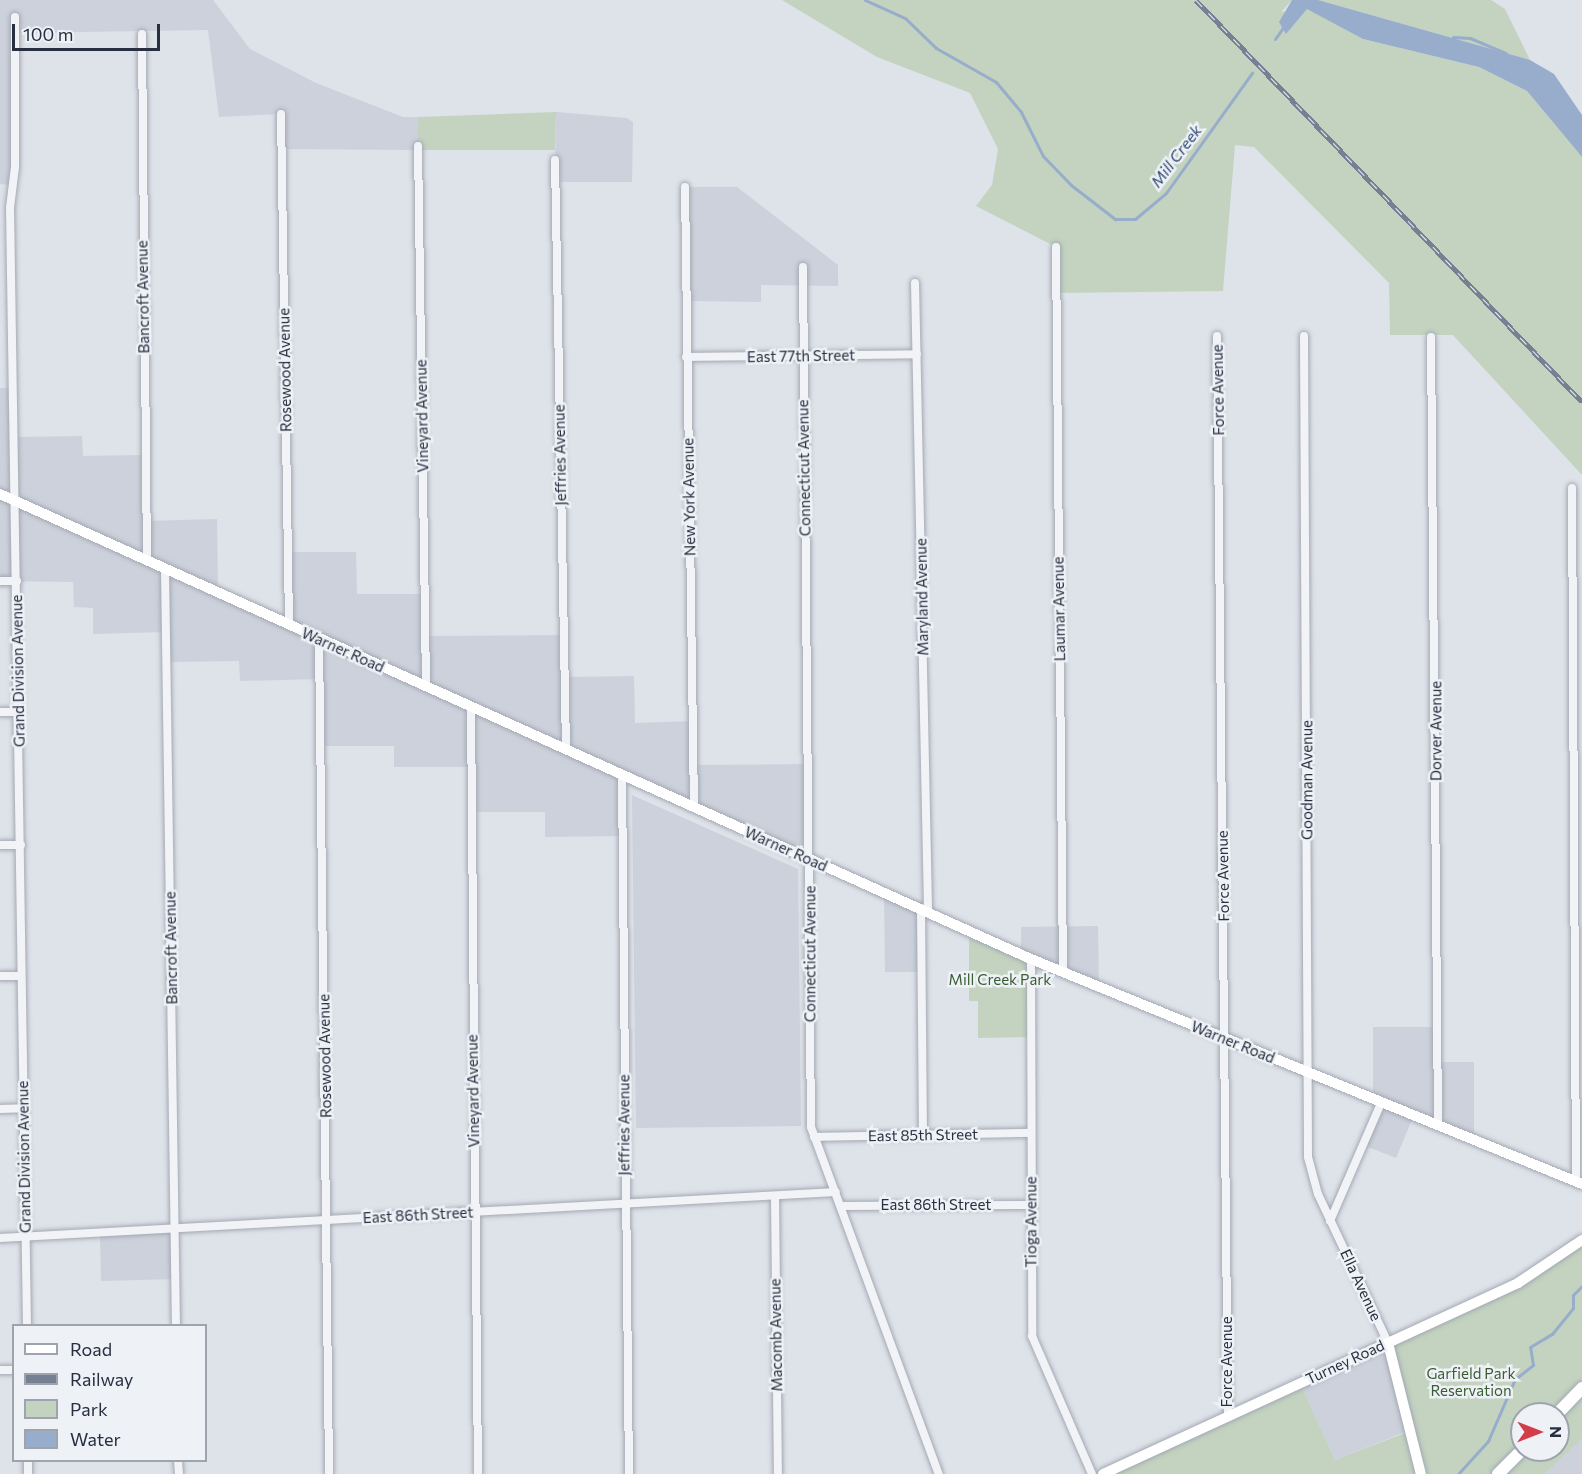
<!DOCTYPE html>
<style>
body{margin:0}
#map{position:relative;width:1582px;height:1474px;overflow:hidden;background:#dee2e9;font-family:Commissioner,sans-serif}
div>[style]{position:absolute}
.built>*{inset:0;background:#ccd1db}
.green>*{inset:0;background:#c3d3bf}
.water>*{inset:0;background:#97adcb}
.stream>*{height:3px;margin:-1.5px;padding:0 1.5px;transform-origin:1.5px;border-radius:1.5px;background:#97adcb}
.roads{filter:drop-shadow(0 0 2px #a3a9b3) drop-shadow(0 0 2px #a3a9b3)}
.street>*{height:8px;margin:-4px;padding:0 4px;transform-origin:4px;border-radius:4px;background:#f1f3f7}
.secondary>*{height:10px;margin:-5px;padding:0 5px;transform-origin:5px;border-radius:5px;background:#fff}
.primary>*{height:12px;margin:-6px;padding:0 6px;transform-origin:6px;border-radius:6px;background:#fff}
.rail>*{height:5px;margin-top:-2.5px;transform-origin:0;background:repeating-linear-gradient(90deg,#eef1f6 0 9px,#778093 0 18px);box-sizing:border-box;border-block:2px solid #778093}
span{translate:-50% -50%;white-space:nowrap;text-align:center;line-height:1.15;-webkit-text-stroke:5px #eef1f6;paint-order:stroke}
.street-label{font-size:15px;color:#272f40}
.park-label{font-size:15px;color:#395d33}
.water-label{font-size:16px;color:#2f4b76;font-style:italic}
.legend{position:absolute;left:12px;top:1324px;width:195px;height:138px;box-sizing:border-box;background:#eef1f6;border:2px solid #9ea3ad;margin:0;padding:8px 10px;list-style:none;font-size:18px;color:#272f40}
.legend li{display:flex;align-items:center;gap:12px;height:30px}
.legend b{width:30px;border:2px solid #9ea3ad}
.north{position:absolute;left:1510px;top:1402px;width:60px;height:60px;box-sizing:border-box;background:#eef1f6;border:2px solid #9ea3ad;border-radius:50%;rotate:90deg;font-size:16px;font-weight:700;line-height:24px;text-align:center;color:#272f40}
.north::after{content:'';display:block;margin:auto;width:21px;height:27px;background:#d53c4a;clip-path:polygon(50% 0,100% 100%,50% 72%,0 100%)}
.scale{position:absolute;left:12px;top:24px;width:148px;height:27px;box-sizing:border-box;border:3px solid #272f40;border-top:0;padding-left:8px;font-size:18px;line-height:21px;white-space:nowrap;color:#272f40;-webkit-text-stroke:4px #eef1f6;paint-order:stroke}
</style>
<div id="map">
<div class="built">
<div style="clip-path:polygon(0 0,213px 0,250px 49px,316px 83px,403px 117px,418px 117px,418px 150px,281px 149px,281px 114px,219px 117px,208px 30px,16px 33px,11px 185px,0 184px)"></div>
<div style="clip-path:polygon(556px 112px,627px 118px,633px 122px,632px 182px,555px 182px)"></div>
<div style="clip-path:polygon(685px 187px,737px 187px,838px 265px,838px 286px,761px 285px,761px 302px,686px 301px)"></div>
<div style="clip-path:polygon(0 388px,13px 388px,14px 437px,82px 436px,83px 456px,145px 455px,146px 521px,217px 519px,218px 594px,289px 625px,288px 552px,356px 552px,357px 594px,425px 594px,425px 636px,564px 635px,564px 677px,634px 676px,635px 723px,693px 721px,694px 765px,809px 764px,810px 861px,622px 776px,622px 836px,545px 837px,545px 812px,469px 812px,468px 767px,394px 767px,394px 746px,320px 746px,319px 679px,240px 681px,239px 661px,167px 662px,166px 632px,93px 634px,93px 608px,74px 607px,73px 582px,0 581px)"></div>
<div style="clip-path:polygon(632px 795px,798px 869px,801px 1126px,636px 1128px)"></div>
<div style="clip-path:polygon(884px 892px,921px 908px,922px 972px,885px 972px)"></div>
<div style="clip-path:polygon(1098px 926px,1099px 986px,1021px 954px,1021px 927px)"></div>
<div style="clip-path:polygon(1373px 1027px,1438px 1027px,1438px 1062px,1474px 1062px,1474px 1139px,1414px 1115px,1396px 1158px,1363px 1145px,1381px 1104px,1373px 1100px)"></div>
<div style="clip-path:polygon(175px 1229px,176px 1279px,101px 1281px,100px 1233px)"></div>
<div style="clip-path:polygon(1388px 1343px,1410px 1430px,1335px 1460px,1300px 1383px)"></div>
<div style="clip-path:polygon(1582px 1439px,1582px 1474px,1545px 1474px)"></div>
</div>
<div class="green">
<div style="clip-path:polygon(782px 0,1292px 0,1281px 12px,1307px 8px,1363px 39px,1479px 67px,1527px 91px,1582px 157px,1582px 475px,1453px 335px,1390px 335px,1389px 283px,1254px 147px,1235px 145px,1223px 291px,1056px 293px,1056px 247px,976px 206px,992px 185px,998px 149px,970px 93px,877px 57px)"></div>
<div style="clip-path:polygon(1318px 0,1491px 0,1505px 9px,1530px 60px)"></div>
<div style="clip-path:polygon(556px 112px,555px 150px,418px 150px,418px 117px)"></div>
<div style="clip-path:polygon(969px 930px,1031px 959px,1031px 1037px,978px 1038px,978px 1001px,969px 1001px)"></div>
<div style="clip-path:polygon(evenodd,1582px 1240px,1582px 1439px,1545px 1474px,1112px 1474px,1300px 1383px,1335px 1460px,1410px 1431px,1388px 1343px,1518px 1283px,1582px 1240px,1522px 1414px,1558px 1414px,1558px 1450px,1522px 1450px,1522px 1414px)"></div>
</div>
<div class="water">
<div style="clip-path:polygon(1292px 0,1318px 0,1530px 60px,1554px 74px,1582px 115px,1582px 157px,1527px 91px,1479px 67px,1363px 39px,1307px 9px,1286px 34px,1279px 22px)"></div>
</div>
<div class="stream">
<div style="left:865px;top:0;width:44px;rotate:24.2deg"></div>
<div style="left:905px;top:18px;width:43px;rotate:44.1deg"></div>
<div style="left:936px;top:48px;width:69px;rotate:29.5deg"></div>
<div style="left:996px;top:82px;width:39px;rotate:50deg"></div>
<div style="left:1021px;top:112px;width:49px;rotate:63.4deg"></div>
<div style="left:1043px;top:156px;width:40px;rotate:46deg"></div>
<div style="left:1071px;top:185px;width:56px;rotate:37.7deg"></div>
<div style="left:1115px;top:219px;width:20px"></div>
<div style="left:1135px;top:219px;width:40px;rotate:-40deg"></div>
<div style="left:1166px;top:193px;width:148px;rotate:-54.4deg"></div>
<div style="left:1453px;top:37px;width:17px;rotate:3deg"></div>
<div style="left:1470px;top:38px;width:39px;rotate:23deg"></div>
<div style="left:1275px;top:39px;width:16px;rotate:-55deg"></div>
<div style="left:1458px;top:1474px;width:45px;rotate:-47.7deg"></div>
<div style="left:1488px;top:1441px;width:68px;rotate:-66.5deg"></div>
<div style="left:1515px;top:1379px;width:23px;rotate:-38deg"></div>
<div style="left:1533px;top:1365px;width:18px;rotate:-99deg"></div>
<div style="left:1530px;top:1347px;width:26px;rotate:-31deg"></div>
<div style="left:1552px;top:1334px;width:33px;rotate:-51deg"></div>
<div style="left:1573px;top:1308px;width:13px;rotate:-90deg"></div>
<div style="left:1573px;top:1295px;width:13px;rotate:-45deg"></div>
</div>
<div class="roads">
<div class="street">
<div style="left:15px;top:17px;width:150px;rotate:90deg"></div>
<div style="left:15px;top:167px;width:41px;rotate:97deg"></div>
<div style="left:10px;top:208px;width:1118px;rotate:89.13deg"></div>
<div style="left:142px;top:34px;width:526px;rotate:89.46deg"></div>
<div style="left:281px;top:114px;width:511px;rotate:89.1deg"></div>
<div style="left:418px;top:146px;width:541px;rotate:89.15deg"></div>
<div style="left:555px;top:160px;width:589px;rotate:88.93deg"></div>
<div style="left:685px;top:187px;width:621px;rotate:89.17deg"></div>
<div style="left:1056px;top:247px;width:724px;rotate:89.45deg"></div>
<div style="left:803px;top:267px;width:860px;rotate:89.47deg"></div>
<div style="left:811px;top:1127px;width:370px;rotate:69.8deg"></div>
<div style="left:915px;top:283px;width:627px;rotate:88.81deg"></div>
<div style="left:1217px;top:336px;width:1080px;rotate:89.42deg"></div>
<div style="left:1304px;top:336px;width:821px;rotate:89.72deg"></div>
<div style="left:1308px;top:1157px;width:38px;rotate:75deg"></div>
<div style="left:1318px;top:1194px;width:165px;rotate:64.8deg"></div>
<div style="left:1431px;top:337px;width:787px;rotate:89.49deg"></div>
<div style="left:686px;top:357px;width:231px;rotate:-0.7deg"></div>
<div style="left:1572px;top:488px;width:693px;rotate:89.67deg"></div>
<div style="left:165px;top:570px;width:756px;rotate:89.17deg"></div>
<div style="left:0;top:581px;width:17px"></div>
<div style="left:319px;top:639px;width:835px;rotate:89.31deg"></div>
<div style="left:471px;top:707px;width:767px;rotate:89.48deg"></div>
<div style="left:0;top:712px;width:19px"></div>
<div style="left:622px;top:776px;width:698px;rotate:89.43deg"></div>
<div style="left:0;top:845px;width:21px"></div>
<div style="left:921px;top:908px;width:227px;rotate:89.5deg"></div>
<div style="left:1031px;top:959px;width:377px;rotate:89.8deg"></div>
<div style="left:1032px;top:1336px;width:150px;rotate:66.5deg"></div>
<div style="left:0;top:976px;width:21px"></div>
<div style="left:0;top:1109px;width:24px;rotate:-2deg"></div>
<div style="left:814px;top:1137px;width:217px;rotate:-1.1deg"></div>
<div style="left:775px;top:1196px;width:278px;rotate:89.4deg"></div>
<div style="left:841px;top:1206px;width:189px;rotate:-0.3deg"></div>
<div style="left:1330px;top:1221px;width:129px;rotate:-66.6deg"></div>
<div style="left:0;top:1238px;width:837px;rotate:-3.15deg"></div>
<div style="left:0;top:1370px;width:14px"></div>
<div style="left:28px;top:1460px;width:14px;rotate:90deg"></div>
<div style="left:178px;top:1460px;width:14px;rotate:86deg"></div>
</div>
<div class="secondary">
<div style="left:0;top:494px;width:1131px;rotate:24.28deg"></div>
<div style="left:1031px;top:959px;width:595px;rotate:22.21deg"></div>
<div style="left:1388px;top:1343px;width:135px;rotate:75.9deg"></div>
<div style="left:1103px;top:1474px;width:457px;rotate:-24.7deg"></div>
<div style="left:1518px;top:1283px;width:77px;rotate:-33.9deg"></div>
</div>
<div class="primary">
<div style="left:1557px;top:1414px;width:36px;rotate:-46deg"></div>
<div style="left:1498px;top:1474px;width:34px;rotate:-45deg"></div>
</div>
</div>
<div class="rail">
<div style="left:1196px;top:0;width:557px;rotate:46.16deg"></div>
</div>
<div class="street-label">
<span style="left:143px;top:297px;rotate:-91deg">Bancroft Avenue</span>
<span style="left:801px;top:356px;rotate:-1deg">East 77th Street</span>
<span style="left:285px;top:370px;rotate:-91deg">Rosewood Avenue</span>
<span style="left:1218px;top:390px;rotate:-91deg">Force Avenue</span>
<span style="left:422px;top:416px;rotate:-91deg">Vineyard Avenue</span>
<span style="left:560px;top:455px;rotate:-91deg">Jeffries Avenue</span>
<span style="left:804px;top:468px;rotate:-91deg">Connecticut Avenue</span>
<span style="left:689px;top:497px;rotate:-91deg">New York Avenue</span>
<span style="left:922px;top:597px;rotate:-91deg">Maryland Avenue</span>
<span style="left:1059px;top:609px;rotate:-91deg">Laumar Avenue</span>
<span style="left:343px;top:650px;rotate:24deg">Warner Road</span>
<span style="left:18px;top:671px;rotate:-91deg">Grand Division Avenue</span>
<span style="left:1436px;top:731px;rotate:-90deg">Dorver Avenue</span>
<span style="left:1307px;top:780px;rotate:-90deg">Goodman Avenue</span>
<span style="left:786px;top:849px;rotate:24deg">Warner Road</span>
<span style="left:1223px;top:876px;rotate:-91deg">Force Avenue</span>
<span style="left:171px;top:948px;rotate:-91deg">Bancroft Avenue</span>
<span style="left:810px;top:954px;rotate:-90deg">Connecticut Avenue</span>
<span style="left:1233px;top:1042px;rotate:22deg">Warner Road</span>
<span style="left:325px;top:1056px;rotate:-91deg">Rosewood Avenue</span>
<span style="left:473px;top:1091px;rotate:-91deg">Vineyard Avenue</span>
<span style="left:624px;top:1125px;rotate:-90deg">Jeffries Avenue</span>
<span style="left:923px;top:1135px;rotate:-1deg">East 85th Street</span>
<span style="left:24px;top:1157px;rotate:-91deg">Grand Division Avenue</span>
<span style="left:936px;top:1205px">East 86th Street</span>
<span style="left:418px;top:1215px;rotate:-3deg">East 86th Street</span>
<span style="left:1031px;top:1222px;rotate:-90deg">Tioga Avenue</span>
<span style="left:1361px;top:1285px;rotate:65deg">Ella Avenue</span>
<span style="left:776px;top:1335px;rotate:-91deg">Macomb Avenue</span>
<span style="left:1227px;top:1362px;rotate:-90deg">Force Avenue</span>
<span style="left:1345px;top:1362px;rotate:-25deg">Turney Road</span>
</div>
<div class="park-label">
<span style="left:1000px;top:980px">Mill Creek Park</span>
<span style="left:1471px;top:1382px">Garfield Park<br>Reservation</span>
</div>
<div class="water-label">
<span style="left:1176px;top:156px;rotate:-53deg">Mill Creek</span>
</div>
<ul class="legend">
<li><b style="height:8px;background:#fff"></b>Road</li>
<li><b style="height:8px;background:#778093"></b>Railway</li>
<li><b style="height:16px;background:#c3d3bf"></b>Park</li>
<li><b style="height:16px;background:#97adcb"></b>Water</li>
</ul>
<div class="north">N</div>
<div class="scale">100 m</div>
</div>
